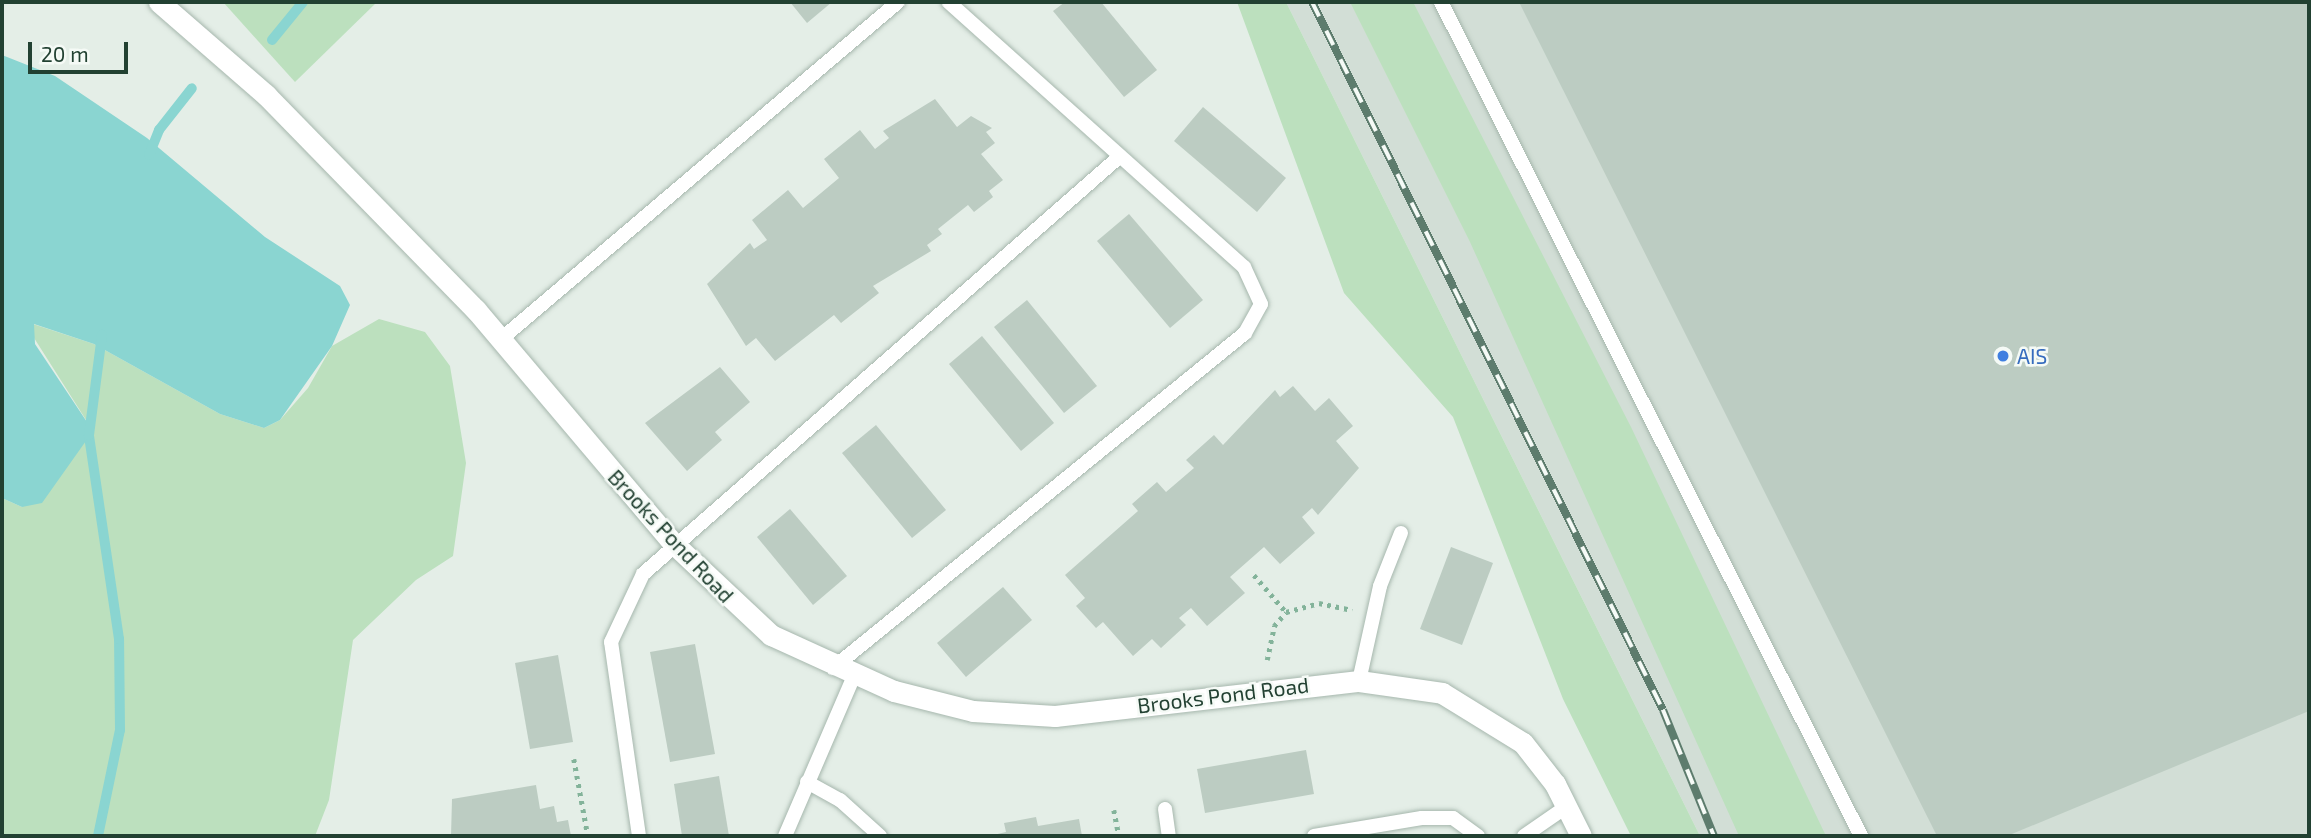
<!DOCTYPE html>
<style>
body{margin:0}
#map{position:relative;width:2311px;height:838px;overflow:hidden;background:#e4eee7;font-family:"Exo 2",sans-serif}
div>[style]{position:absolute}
.built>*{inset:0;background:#d2ded6}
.green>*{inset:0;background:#bce0be}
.water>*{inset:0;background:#8ad5d1}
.stream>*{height:10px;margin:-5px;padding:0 5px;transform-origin:5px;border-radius:5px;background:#8ad5d1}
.building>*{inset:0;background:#bcccc2}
.path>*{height:4.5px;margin-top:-2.25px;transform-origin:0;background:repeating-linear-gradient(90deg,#83b39a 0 3.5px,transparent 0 8.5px)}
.roads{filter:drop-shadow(0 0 2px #a6b7ad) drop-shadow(0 0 2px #a6b7ad)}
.service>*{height:14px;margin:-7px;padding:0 7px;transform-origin:7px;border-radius:7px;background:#fff}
.minor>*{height:21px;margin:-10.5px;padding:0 10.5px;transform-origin:10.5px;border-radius:10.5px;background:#fff}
.rail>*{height:8px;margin-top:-4px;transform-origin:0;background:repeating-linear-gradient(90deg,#f5faf6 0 16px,#5d7c6d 0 32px);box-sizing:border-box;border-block:2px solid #5d7c6d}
.dots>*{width:19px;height:19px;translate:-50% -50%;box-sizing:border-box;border:4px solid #f5faf6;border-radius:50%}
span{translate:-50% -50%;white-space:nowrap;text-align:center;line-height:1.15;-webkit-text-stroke:5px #f5faf6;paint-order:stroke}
.shop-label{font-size:21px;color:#366cbe}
.left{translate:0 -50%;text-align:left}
.street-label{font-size:21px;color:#224132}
.frame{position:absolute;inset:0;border:4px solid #224132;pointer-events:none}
.scale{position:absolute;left:28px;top:42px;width:100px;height:32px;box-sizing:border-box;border:4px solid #224132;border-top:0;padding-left:9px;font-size:21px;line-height:24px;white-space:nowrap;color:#224132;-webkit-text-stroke:5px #f5faf6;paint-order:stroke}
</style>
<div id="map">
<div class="built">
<div style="clip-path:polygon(1286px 2px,2309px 2px,2309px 836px,1700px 836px)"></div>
</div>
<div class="green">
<div style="clip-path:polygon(223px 2px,377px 2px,295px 82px)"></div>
<div style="clip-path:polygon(1237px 2px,1286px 2px,1700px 836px,1631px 836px,1563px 699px,1453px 417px,1344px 293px)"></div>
<div style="clip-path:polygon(1350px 2px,1413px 2px,1631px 427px,1826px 836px,1739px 836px,1470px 242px)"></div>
<div style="clip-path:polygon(379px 319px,425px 332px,450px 366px,466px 463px,453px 556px,416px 580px,353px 640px,329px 800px,315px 836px,2px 836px,2px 498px,22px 507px,93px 431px,29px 330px,33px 324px,94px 344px,220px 414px,264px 428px,280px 420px,308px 388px,332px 346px)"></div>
</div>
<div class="water">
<div style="clip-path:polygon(2px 55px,55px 76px,147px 138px,265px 237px,340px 286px,350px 305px,332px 346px,280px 420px,264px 428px,220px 414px,94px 344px,34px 324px,35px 344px,93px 431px,42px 503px,22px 507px,2px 498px)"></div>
</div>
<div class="stream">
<div style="left:272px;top:40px;width:49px;rotate:-50.8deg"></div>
<div style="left:149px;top:155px;width:27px;rotate:-68deg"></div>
<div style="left:159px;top:130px;width:53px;rotate:-51.8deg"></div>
<div style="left:98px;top:836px;width:108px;rotate:-78.3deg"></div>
<div style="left:120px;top:730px;width:91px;rotate:-90.6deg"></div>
<div style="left:119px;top:639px;width:206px;rotate:-98.4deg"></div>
<div style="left:89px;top:435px;width:101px;rotate:-82.6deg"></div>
</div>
<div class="building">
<div style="clip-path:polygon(790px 2px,832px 2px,807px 23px)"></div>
<div style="clip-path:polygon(1065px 2px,1101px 2px,1157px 70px,1124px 97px,1053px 11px)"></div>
<div style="clip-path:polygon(1519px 2px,2309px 2px,2309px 711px,2007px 836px,1937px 836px)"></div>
<div style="clip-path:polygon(935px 99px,957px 127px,971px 116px,992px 128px,986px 132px,995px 143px,981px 154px,1003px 180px,989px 191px,993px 197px,974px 212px,968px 205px,938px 229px,942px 234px,927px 245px,931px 251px,873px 286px,879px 293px,841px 323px,834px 315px,775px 361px,756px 338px,746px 346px,707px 284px,750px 243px,754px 249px,767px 240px,752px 220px,788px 190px,803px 208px,839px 178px,824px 159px,860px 130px,875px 149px,889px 138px,883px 131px)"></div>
<div style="clip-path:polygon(1203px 107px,1286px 178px,1257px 212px,1174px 141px)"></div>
<div style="clip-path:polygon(1129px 214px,1203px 300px,1170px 328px,1097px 241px)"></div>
<div style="clip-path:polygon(1027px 300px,1097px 386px,1064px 413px,994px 327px)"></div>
<div style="clip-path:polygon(982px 336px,1054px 423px,1021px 451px,949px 364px)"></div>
<div style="clip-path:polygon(720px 367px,750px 402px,715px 432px,722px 440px,687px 471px,645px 423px)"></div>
<div style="clip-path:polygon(1293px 386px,1315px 411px,1329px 398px,1353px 426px,1336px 441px,1359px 468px,1318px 515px,1312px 508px,1302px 517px,1315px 533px,1280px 564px,1264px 547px,1230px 577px,1245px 593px,1207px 626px,1191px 608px,1179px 618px,1186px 625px,1161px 648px,1152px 639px,1133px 656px,1103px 622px,1096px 628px,1076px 606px,1085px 598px,1065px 575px,1138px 511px,1132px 504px,1157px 482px,1166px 492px,1194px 468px,1186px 460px,1214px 435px,1223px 445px,1275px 390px,1280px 397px)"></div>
<div style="clip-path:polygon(876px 425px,946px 510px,912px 538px,842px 453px)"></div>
<div style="clip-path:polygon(790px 509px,847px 576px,813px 605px,757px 537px)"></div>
<div style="clip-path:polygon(1451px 547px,1493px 563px,1462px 645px,1420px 629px)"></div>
<div style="clip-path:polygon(1003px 587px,1032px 620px,966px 677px,937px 643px)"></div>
<div style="clip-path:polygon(695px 644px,715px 754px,670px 762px,650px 652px)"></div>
<div style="clip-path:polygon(558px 655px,573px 742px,530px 749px,515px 663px)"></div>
<div style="clip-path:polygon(1306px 750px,1314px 794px,1205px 813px,1197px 769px)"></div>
<div style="clip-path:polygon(719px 776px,729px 836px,682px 836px,674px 784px)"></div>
<div style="clip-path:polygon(536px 785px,540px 809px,554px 806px,557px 822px,568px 820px,571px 836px,451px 836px,452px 799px)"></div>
<div style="clip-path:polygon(1036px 817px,1038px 826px,1079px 819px,1082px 836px,989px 836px,1006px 832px,1004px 823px)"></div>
</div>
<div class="path">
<div style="left:1254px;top:575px;width:49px;rotate:49.1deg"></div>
<div style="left:1286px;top:612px;width:34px;rotate:-15deg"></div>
<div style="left:1319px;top:603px;width:34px;rotate:12deg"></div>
<div style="left:1267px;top:660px;width:35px;rotate:-78deg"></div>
<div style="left:1274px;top:626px;width:18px;rotate:-49deg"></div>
<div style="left:574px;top:759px;width:78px;rotate:79.7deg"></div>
<div style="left:1114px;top:810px;width:26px;rotate:79deg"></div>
</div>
<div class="roads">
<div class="service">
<div style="left:1441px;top:2px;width:934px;rotate:63.27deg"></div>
<div style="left:500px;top:340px;width:522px;rotate:-40.34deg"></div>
<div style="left:833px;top:668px;width:531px;rotate:-39.11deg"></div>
<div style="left:1245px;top:333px;width:33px;rotate:-61deg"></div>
<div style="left:1261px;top:304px;width:41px;rotate:-114.7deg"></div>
<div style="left:1244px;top:267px;width:397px;rotate:-138.1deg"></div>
<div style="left:1359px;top:681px;width:97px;rotate:-77.5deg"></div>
<div style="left:1380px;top:586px;width:57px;rotate:-68.4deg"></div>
<div style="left:807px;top:782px;width:38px;rotate:29deg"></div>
<div style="left:840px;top:800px;width:54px;rotate:42deg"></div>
<div style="left:1165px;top:809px;width:27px;rotate:82deg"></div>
<div style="left:639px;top:836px;width:196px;rotate:-98.2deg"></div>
<div style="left:611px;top:642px;width:75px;rotate:-64.8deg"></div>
<div style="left:643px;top:574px;width:633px;rotate:-41.22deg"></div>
<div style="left:785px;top:836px;width:174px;rotate:-66.7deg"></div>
<div style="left:1314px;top:836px;width:109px;rotate:-9.5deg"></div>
<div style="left:1422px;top:818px;width:31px"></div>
<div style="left:1453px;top:818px;width:31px;rotate:36deg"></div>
<div style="left:1524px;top:836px;width:51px;rotate:-34.6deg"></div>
</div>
<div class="minor">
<div style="left:159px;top:2px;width:142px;rotate:41deg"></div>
<div style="left:266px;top:95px;width:301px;rotate:45.7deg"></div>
<div style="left:476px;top:310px;width:307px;rotate:49.8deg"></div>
<div style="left:674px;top:544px;width:133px;rotate:43.2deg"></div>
<div style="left:771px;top:635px;width:135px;rotate:24.5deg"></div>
<div style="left:894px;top:691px;width:81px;rotate:14.2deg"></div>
<div style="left:973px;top:711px;width:82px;rotate:3.5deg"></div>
<div style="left:1055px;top:716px;width:306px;rotate:-6.6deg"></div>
<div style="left:1359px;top:681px;width:84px;rotate:8.2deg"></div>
<div style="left:1442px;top:693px;width:95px;rotate:31.7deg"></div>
<div style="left:1523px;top:743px;width:52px;rotate:52deg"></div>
<div style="left:1555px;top:784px;width:58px;rotate:63.4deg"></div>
</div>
</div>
<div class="rail">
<div style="left:1312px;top:2px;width:790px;rotate:63.63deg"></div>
<div style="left:1663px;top:710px;width:136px;rotate:68deg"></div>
</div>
<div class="dots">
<div style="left:2003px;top:356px;background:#3f7fe0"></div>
</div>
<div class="shop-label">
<span class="left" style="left:2017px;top:356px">AIS</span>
</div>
<div class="street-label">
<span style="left:671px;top:536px;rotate:47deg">Brooks Pond Road</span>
<span style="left:1223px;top:695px;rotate:-7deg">Brooks Pond Road</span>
</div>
<div class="frame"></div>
<div class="scale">20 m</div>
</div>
